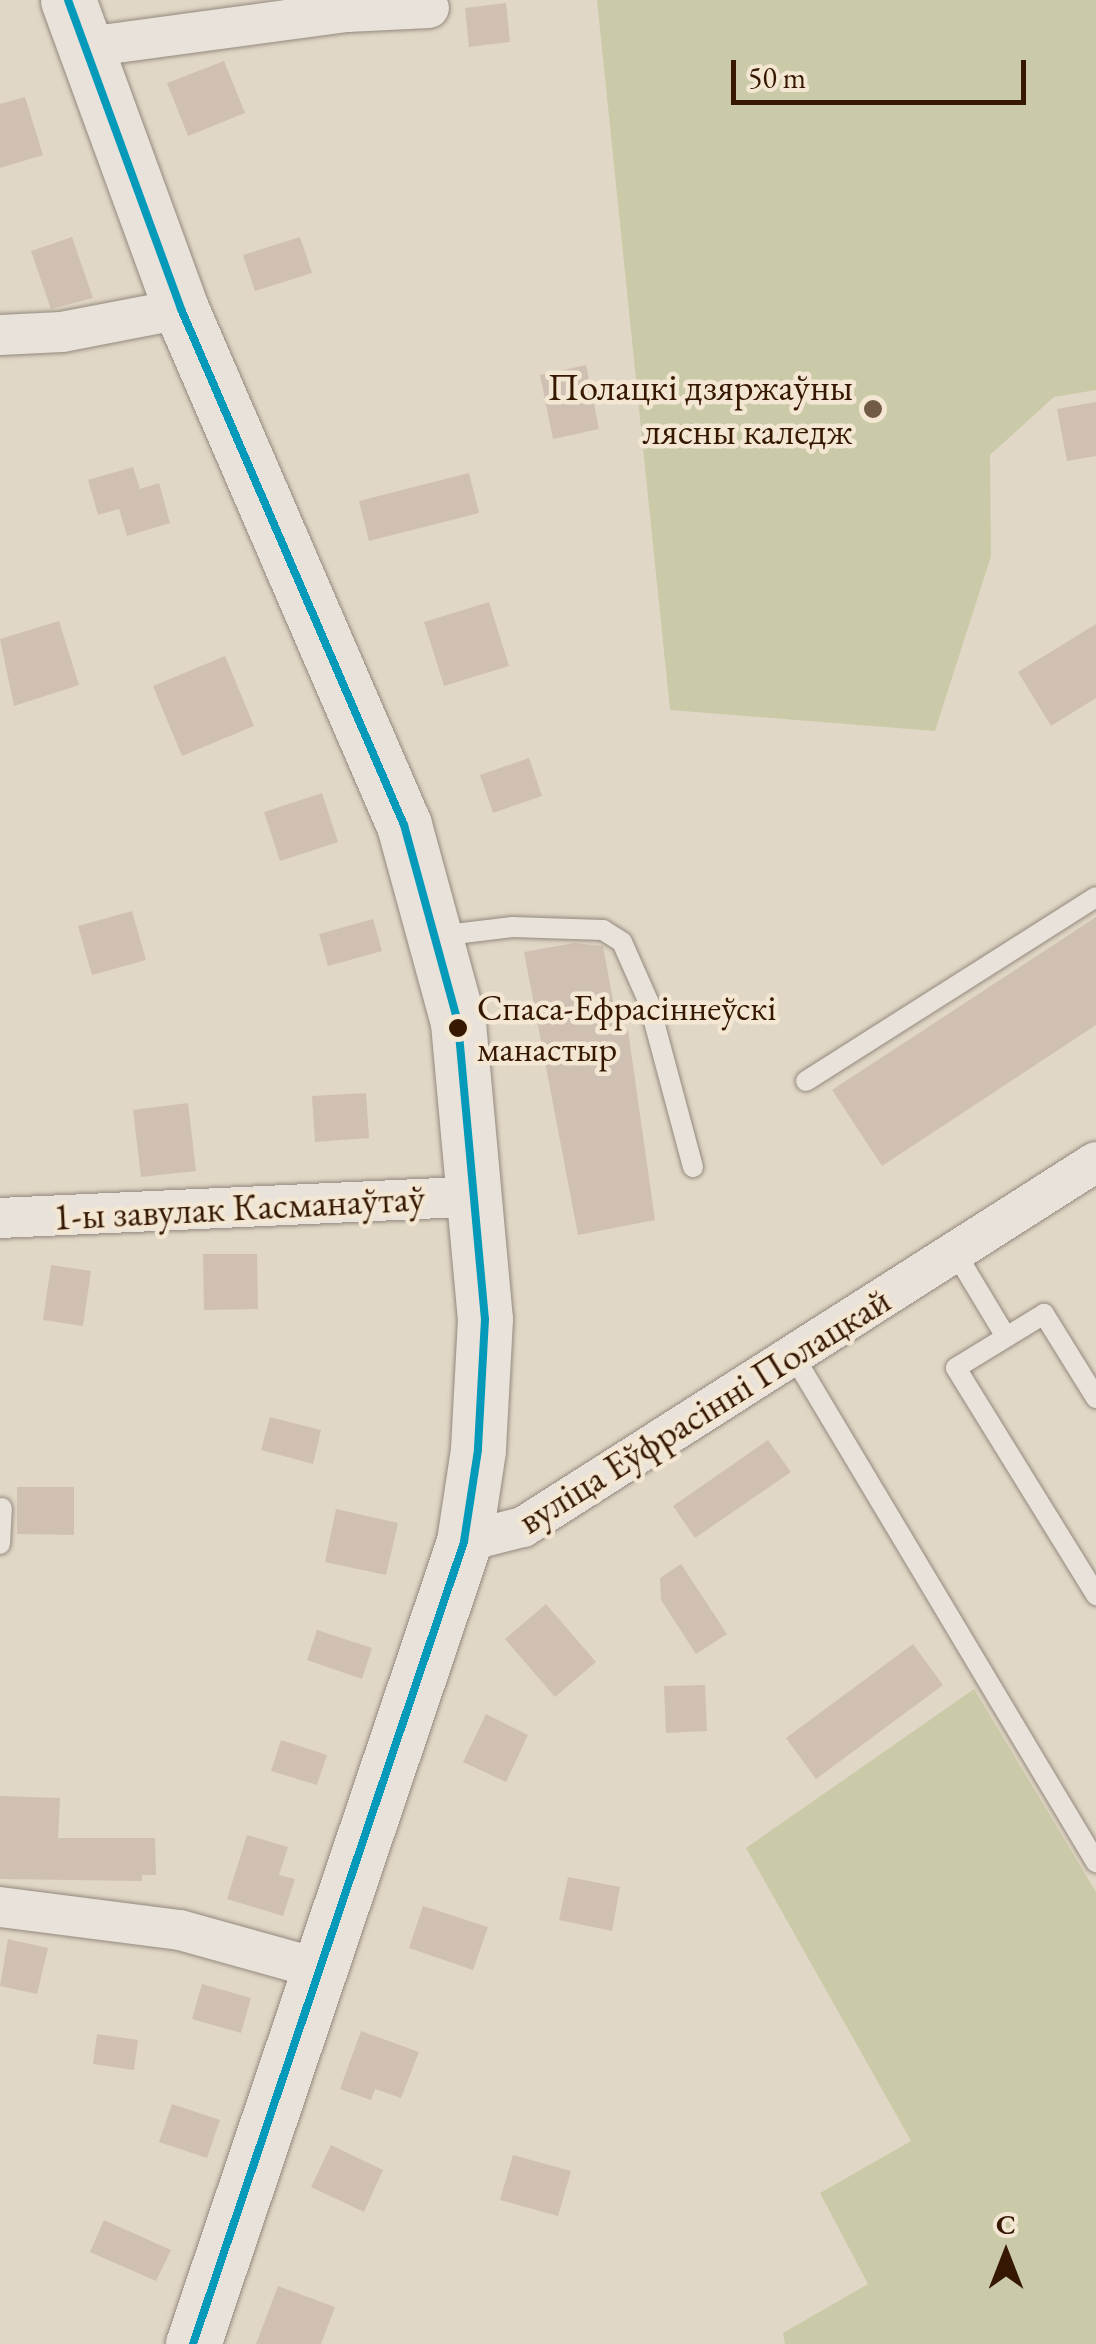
<!DOCTYPE html>
<meta charset="utf-8">
<style>
body{margin:0}
#map{position:relative;width:1096px;height:2344px;overflow:hidden;background:#e1d7c6;font-family:"EB Garamond",serif}
div>[style]{position:absolute}
.green>*{inset:0;background:#cacaa8}
.building>*{inset:0;background:#d0c0b4}
.roads{filter:drop-shadow(0 0 2px #93897d) drop-shadow(0 0 2px #93897d)}
.service>*{height:20px;margin:-10px;padding:0 10px;transform-origin:10px;border-radius:10px;background:#e8e2da}
.minor>*{height:40px;margin:-20px;padding:0 20px;transform-origin:20px;border-radius:20px;background:#e8e2da}
.secondary>*{height:55px;margin:-27.5px;padding:0 27.5px;transform-origin:27.5px;border-radius:27.5px;background:#e8e2da}
.bus-1>*{height:8px;margin:-4px;padding:0 4px;transform-origin:4px;border-radius:4px;background:#059aba}
.dots>*{width:28px;height:28px;translate:-50% -50%;box-sizing:border-box;border:5px solid #f3e7d3;border-radius:50%}
span{translate:-50% -50%;white-space:nowrap;text-align:center;line-height:1.15;-webkit-text-stroke:9px #f3e7d3;paint-order:stroke}
.bus-label{font-size:36px;color:#361801}
.left{translate:0 -50%;text-align:left}
.poi-label{font-size:38px;color:#361801}
.right{translate:-100% -50%;text-align:right}
.street-label{font-size:38px;color:#361801}
.north{position:absolute;left:956px;top:2204px;width:100px;height:100px;-webkit-text-stroke:8px #f3e7d3;paint-order:stroke;rotate:0deg;font-size:28px;font-weight:700;line-height:40px;text-align:center;color:#361801}
.north::after{content:'';display:block;margin:auto;width:35px;height:45px;background:#361801;clip-path:polygon(50% 0,100% 100%,50% 72%,0 100%)}
.scale{position:absolute;left:731px;top:60px;width:295px;height:45px;box-sizing:border-box;border:5px solid #361801;border-top:0;padding-left:12px;font-size:30px;line-height:35px;white-space:nowrap;color:#361801;-webkit-text-stroke:8px #f3e7d3;paint-order:stroke}
</style>
<div id="map">
<div class="green">
<div style="clip-path:polygon(597px 0,1096px 0,1096px 390px,1054px 397px,990px 455px,991px 556px,935px 731px,670px 710px)"></div>
<div style="clip-path:polygon(974px 1689px,1096px 1892px,1096px 2344px,785px 2344px,783px 2333px,868px 2284px,820px 2193px,911px 2141px,746px 1848px)"></div>
</div>
<div class="building">
<div style="clip-path:polygon(506px 3px,510px 42px,469px 47px,465px 8px)"></div>
<div style="clip-path:polygon(224px 61px,245px 113px,188px 136px,167px 83px)"></div>
<div style="clip-path:polygon(25px 97px,43px 155px,0 168px,0 104px)"></div>
<div style="clip-path:polygon(72px 237px,93px 298px,51px 309px,31px 251px)"></div>
<div style="clip-path:polygon(300px 237px,312px 273px,255px 291px,243px 255px)"></div>
<div style="clip-path:polygon(586px 365px,599px 429px,553px 439px,540px 375px)"></div>
<div style="clip-path:polygon(1096px 402px,1096px 456px,1067px 461px,1057px 409px)"></div>
<div style="clip-path:polygon(133px 467px,140px 489px,159px 483px,170px 523px,127px 536px,119px 509px,98px 515px,88px 480px)"></div>
<div style="clip-path:polygon(469px 473px,479px 513px,369px 541px,359px 501px)"></div>
<div style="clip-path:polygon(489px 602px,509px 666px,444px 686px,424px 622px)"></div>
<div style="clip-path:polygon(59px 621px,79px 685px,14px 706px,0 639px)"></div>
<div style="clip-path:polygon(1096px 624px,1096px 698px,1051px 726px,1018px 672px)"></div>
<div style="clip-path:polygon(225px 656px,254px 726px,182px 756px,153px 686px)"></div>
<div style="clip-path:polygon(529px 758px,542px 796px,493px 813px,480px 775px)"></div>
<div style="clip-path:polygon(322px 793px,338px 842px,280px 861px,264px 812px)"></div>
<div style="clip-path:polygon(132px 911px,146px 960px,92px 975px,78px 926px)"></div>
<div style="clip-path:polygon(1096px 917px,1096px 1025px,882px 1166px,832px 1090px)"></div>
<div style="clip-path:polygon(373px 919px,382px 951px,328px 966px,319px 934px)"></div>
<div style="clip-path:polygon(574px 943px,603px 946px,619px 1032px,628px 1030px,655px 1220px,578px 1235px,524px 952px)"></div>
<div style="clip-path:polygon(366px 1093px,369px 1138px,315px 1142px,312px 1096px)"></div>
<div style="clip-path:polygon(188px 1103px,196px 1171px,141px 1177px,133px 1110px)"></div>
<div style="clip-path:polygon(203px 1254px,257px 1254px,258px 1309px,204px 1310px)"></div>
<div style="clip-path:polygon(51px 1265px,91px 1271px,83px 1326px,43px 1320px)"></div>
<div style="clip-path:polygon(270px 1417px,321px 1430px,313px 1464px,261px 1450px)"></div>
<div style="clip-path:polygon(768px 1440px,791px 1472px,695px 1538px,673px 1506px)"></div>
<div style="clip-path:polygon(17px 1487px,74px 1487px,74px 1535px,17px 1534px)"></div>
<div style="clip-path:polygon(336px 1509px,398px 1523px,386px 1575px,325px 1562px)"></div>
<div style="clip-path:polygon(681px 1564px,727px 1634px,696px 1654px,661px 1600px,660px 1578px)"></div>
<div style="clip-path:polygon(546px 1604px,596px 1662px,555px 1697px,505px 1639px)"></div>
<div style="clip-path:polygon(317px 1630px,372px 1648px,362px 1679px,307px 1660px)"></div>
<div style="clip-path:polygon(913px 1644px,943px 1685px,816px 1779px,786px 1738px)"></div>
<div style="clip-path:polygon(705px 1685px,707px 1731px,666px 1733px,664px 1686px)"></div>
<div style="clip-path:polygon(486px 1714px,528px 1735px,506px 1782px,463px 1762px)"></div>
<div style="clip-path:polygon(281px 1740px,327px 1755px,317px 1785px,271px 1771px)"></div>
<div style="clip-path:polygon(0 1796px,60px 1798px,58px 1838px,155px 1838px,156px 1875px,142px 1875px,142px 1881px,0 1879px)"></div>
<div style="clip-path:polygon(247px 1835px,288px 1847px,279px 1875px,295px 1879px,283px 1916px,227px 1899px)"></div>
<div style="clip-path:polygon(568px 1877px,620px 1887px,612px 1931px,559px 1920px)"></div>
<div style="clip-path:polygon(423px 1906px,488px 1927px,473px 1970px,409px 1948px)"></div>
<div style="clip-path:polygon(8px 1939px,48px 1948px,37px 1994px,0 1986px)"></div>
<div style="clip-path:polygon(202px 1984px,251px 1998px,241px 2033px,192px 2019px)"></div>
<div style="clip-path:polygon(361px 2031px,419px 2052px,401px 2098px,375px 2089px,371px 2100px,340px 2089px)"></div>
<div style="clip-path:polygon(97px 2034px,138px 2040px,134px 2070px,93px 2064px)"></div>
<div style="clip-path:polygon(172px 2104px,220px 2120px,207px 2158px,159px 2142px)"></div>
<div style="clip-path:polygon(331px 2145px,383px 2170px,364px 2212px,311px 2187px)"></div>
<div style="clip-path:polygon(513px 2155px,571px 2171px,558px 2216px,500px 2200px)"></div>
<div style="clip-path:polygon(104px 2220px,171px 2250px,156px 2281px,90px 2252px)"></div>
<div style="clip-path:polygon(278px 2286px,335px 2307px,321px 2344px,256px 2344px)"></div>
</div>
<div class="roads">
<div class="service">
<div style="left:438px;top:936px;width:75px;rotate:-6.9deg"></div>
<div style="left:512px;top:927px;width:91px;rotate:1.9deg"></div>
<div style="left:603px;top:930px;width:22px;rotate:32deg"></div>
<div style="left:622px;top:942px;width:67px;rotate:66.1deg"></div>
<div style="left:649px;top:1003px;width:170px;rotate:75deg"></div>
<div style="left:806px;top:1081px;width:343px;rotate:-32.4deg"></div>
<div style="left:955px;top:1252px;width:99px;rotate:59deg"></div>
<div style="left:793px;top:1355px;width:591px;rotate:59.14deg"></div>
<div style="left:1096px;top:1398px;width:99px;rotate:-121.8deg"></div>
<div style="left:1044px;top:1314px;width:103px;rotate:148.5deg"></div>
<div style="left:956px;top:1368px;width:267px;rotate:58.3deg"></div>
<div style="left:0;top:1544px;width:36px;rotate:-87deg"></div>
</div>
<div class="minor">
<div style="left:87px;top:47px;width:262px;rotate:-7.7deg"></div>
<div style="left:347px;top:12px;width:82px;rotate:-2.8deg"></div>
<div style="left:0;top:335px;width:62px;rotate:-2.8deg"></div>
<div style="left:62px;top:332px;width:121px;rotate:-10.9deg"></div>
<div style="left:0;top:1218px;width:479px;rotate:-2.6deg"></div>
<div style="left:464px;top:1542px;width:61px;rotate:-14.3deg"></div>
<div style="left:523px;top:1527px;width:679px;rotate:-32.5deg"></div>
<div style="left:0;top:1907px;width:181px;rotate:7.3deg"></div>
<div style="left:180px;top:1930px;width:148px;rotate:15.6deg"></div>
</div>
<div class="secondary">
<div style="left:68px;top:0;width:329px;rotate:69.9deg"></div>
<div style="left:181px;top:309px;width:562px;rotate:66.63deg"></div>
<div style="left:404px;top:825px;width:205px;rotate:74.7deg"></div>
<div style="left:458px;top:1023px;width:297px;rotate:84.8deg"></div>
<div style="left:485px;top:1319px;width:131px;rotate:93.1deg"></div>
<div style="left:478px;top:1450px;width:93px;rotate:98.7deg"></div>
<div style="left:464px;top:1542px;width:847px;rotate:108.67deg"></div>
</div>
</div>
<div class="bus-1">
<div style="left:68px;top:0;width:329px;rotate:69.9deg"></div>
<div style="left:181px;top:309px;width:562px;rotate:66.63deg"></div>
<div style="left:404px;top:825px;width:205px;rotate:74.7deg"></div>
<div style="left:458px;top:1023px;width:297px;rotate:84.8deg"></div>
<div style="left:485px;top:1319px;width:131px;rotate:93.1deg"></div>
<div style="left:478px;top:1450px;width:93px;rotate:98.7deg"></div>
<div style="left:464px;top:1542px;width:847px;rotate:108.67deg"></div>
</div>
<div class="dots">
<div style="left:873px;top:409px;background:#725b46"></div>
<div style="left:458px;top:1028px;background:#361801"></div>
</div>
<div class="bus-label">
<span class="left" style="left:477px;top:1028px">Спаса-Ефрасіннеўскі<br>манастыр</span>
</div>
<div class="poi-label">
<span class="right" style="left:853px;top:409px">Полацкі дзяржаўны<br>лясны каледж</span>
</div>
<div class="street-label">
<span style="left:239px;top:1207px;rotate:-3deg">1-ы завулак Касманаўтаў</span>
<span style="left:704px;top:1410px;rotate:-32deg">вуліца Еўфрасінні Полацкай</span>
</div>
<div class="north">С</div>
<div class="scale">50 m</div>
</div>
